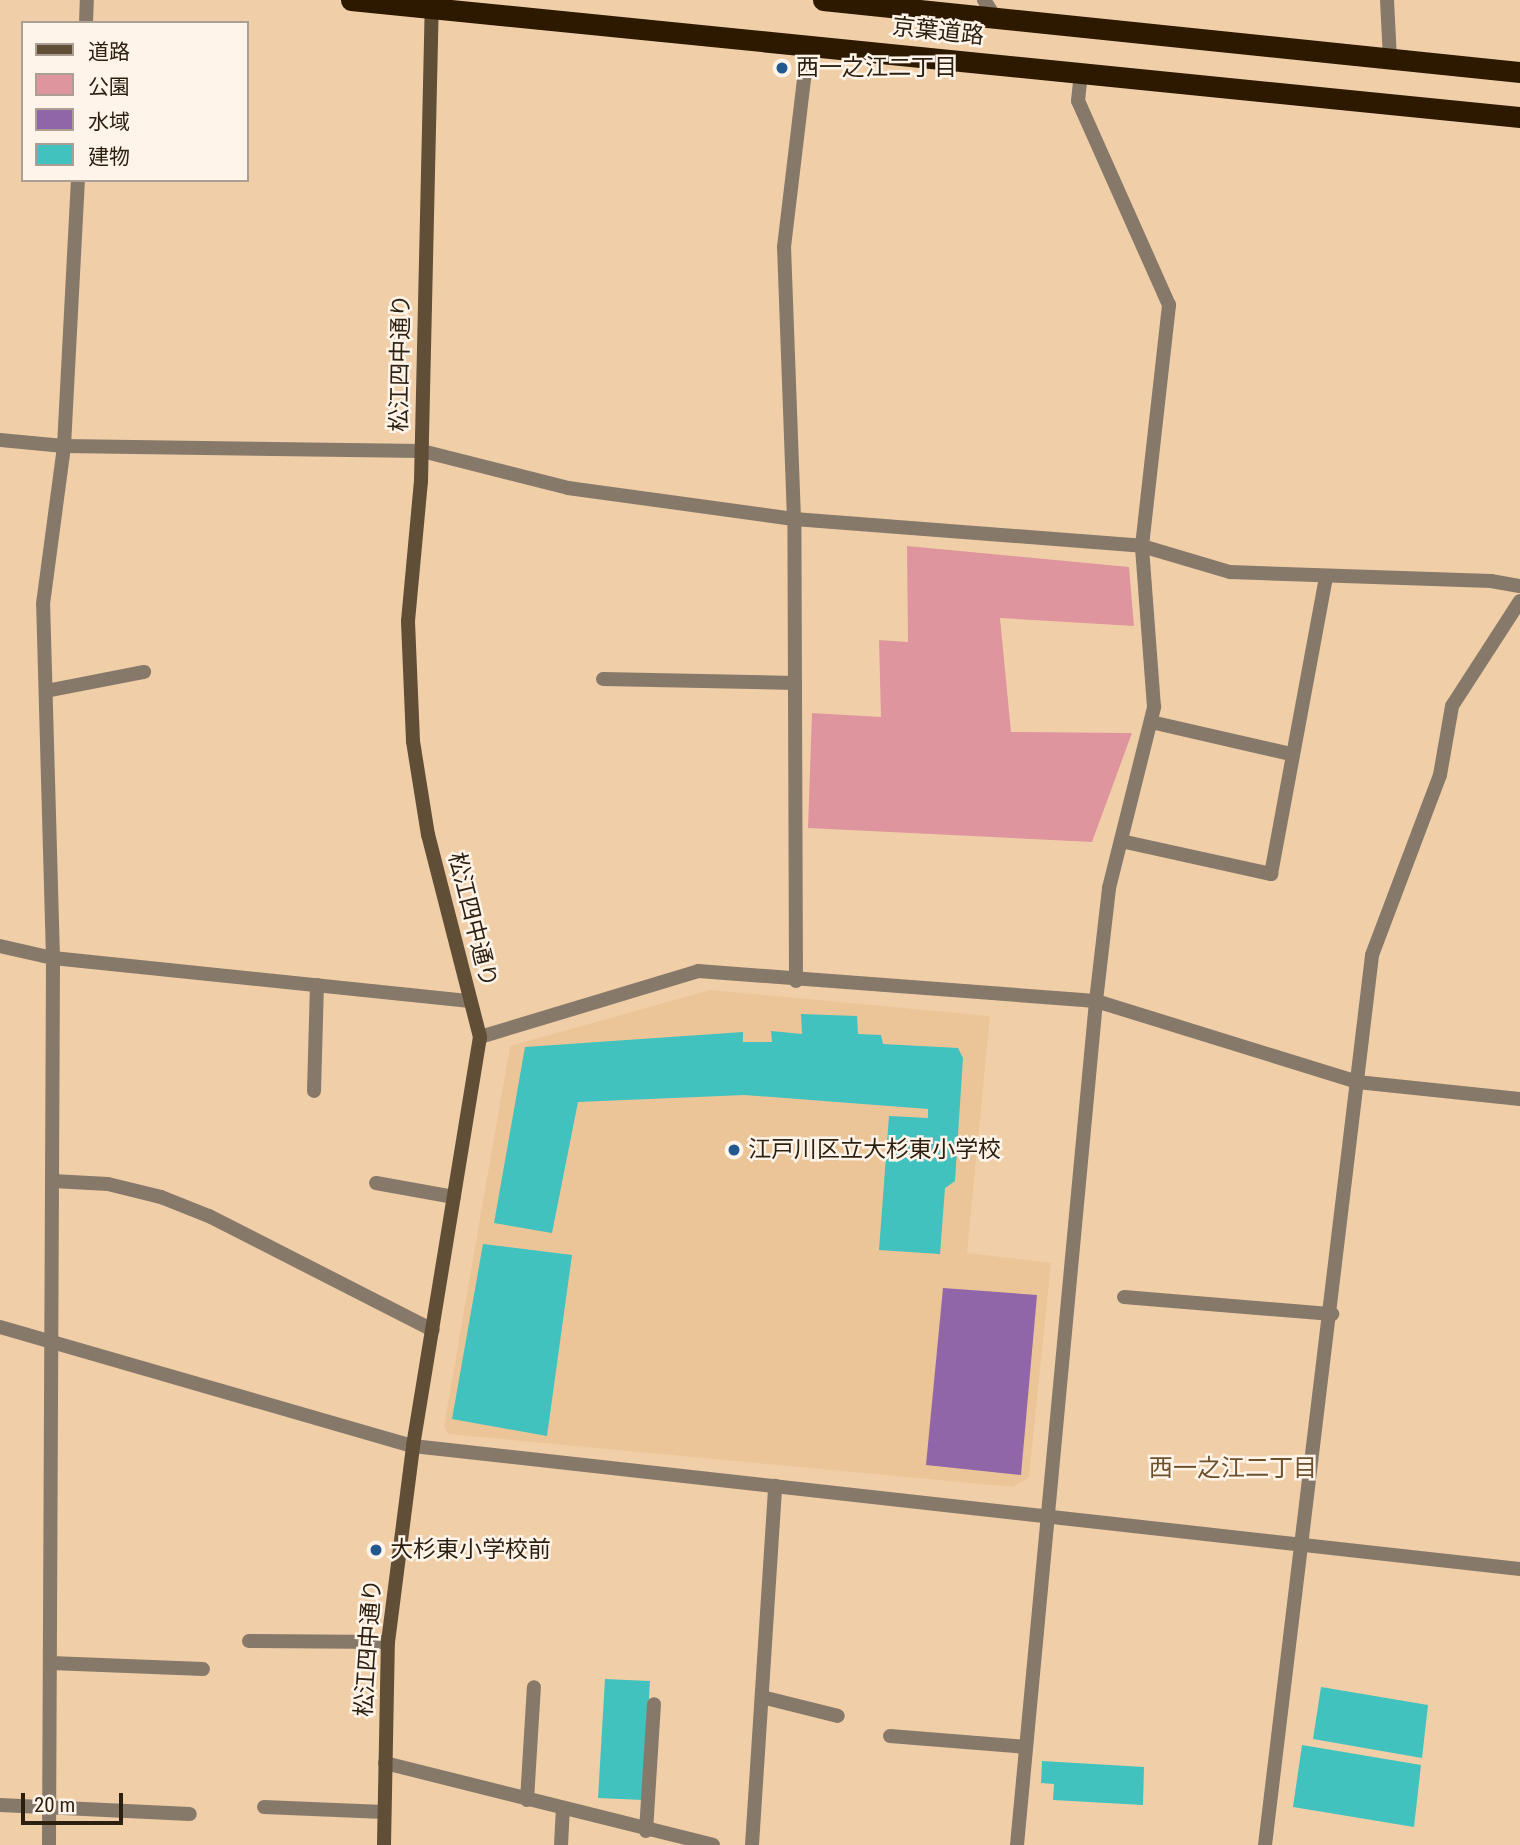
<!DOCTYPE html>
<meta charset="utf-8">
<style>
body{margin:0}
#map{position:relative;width:1520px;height:1845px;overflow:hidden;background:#f0cfa8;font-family:"Roboto Condensed","Noto Sans JP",sans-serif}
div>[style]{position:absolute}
.built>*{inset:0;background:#ebc598}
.green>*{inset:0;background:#df959d}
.water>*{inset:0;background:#9066a9}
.building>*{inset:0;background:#41c2be}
.lane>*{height:14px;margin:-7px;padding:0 7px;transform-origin:7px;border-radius:7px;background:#87796a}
.street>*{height:14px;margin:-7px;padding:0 7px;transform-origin:7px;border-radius:7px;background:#87796a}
.secondary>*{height:14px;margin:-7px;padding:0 7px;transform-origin:7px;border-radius:7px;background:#614e37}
.highway>*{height:21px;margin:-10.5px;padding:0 10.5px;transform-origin:10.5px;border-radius:10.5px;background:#2c1900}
.dots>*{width:19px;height:19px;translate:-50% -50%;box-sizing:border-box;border:4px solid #fef4e9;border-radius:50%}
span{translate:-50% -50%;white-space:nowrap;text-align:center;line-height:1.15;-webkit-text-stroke:5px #fef4e9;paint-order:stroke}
.street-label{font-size:23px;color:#2b1f10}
.poi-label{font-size:23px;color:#2b1f10}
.left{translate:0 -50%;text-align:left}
.neighbourhood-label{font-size:24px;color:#6d512d}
.legend{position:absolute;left:21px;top:21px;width:228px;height:161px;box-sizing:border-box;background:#fef4e9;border:2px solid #aa9f92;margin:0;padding:9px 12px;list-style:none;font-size:21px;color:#2b1f10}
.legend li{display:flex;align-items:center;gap:14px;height:35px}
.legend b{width:35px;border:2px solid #aa9f92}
.scale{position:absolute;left:21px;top:1793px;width:102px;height:32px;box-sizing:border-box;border:4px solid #2b1f10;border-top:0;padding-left:9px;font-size:21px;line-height:24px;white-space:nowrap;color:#2b1f10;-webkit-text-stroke:5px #fef4e9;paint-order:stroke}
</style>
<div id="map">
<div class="built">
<div style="clip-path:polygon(710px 990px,990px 1016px,967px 1253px,1051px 1263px,1029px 1477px,1013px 1487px,448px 1434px,444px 1426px,510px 1046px)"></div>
</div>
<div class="green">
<div style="clip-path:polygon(907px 546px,1129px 567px,1134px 626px,1000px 618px,1011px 732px,1132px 733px,1092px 842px,808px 828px,812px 713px,881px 717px,879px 640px,908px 642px)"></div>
</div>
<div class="water">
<div style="clip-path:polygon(943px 1288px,1037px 1295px,1021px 1475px,926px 1465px)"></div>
</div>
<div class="building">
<div style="clip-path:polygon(801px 1014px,857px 1016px,858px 1034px,881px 1035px,883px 1044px,958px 1048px,963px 1058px,955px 1181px,945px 1188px,940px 1254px,879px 1250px,889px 1116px,928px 1118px,928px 1109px,744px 1095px,578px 1102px,552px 1233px,494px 1223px,525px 1047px,743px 1032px,743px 1042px,772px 1042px,771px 1031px,802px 1034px)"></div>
<div style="clip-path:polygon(483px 1244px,572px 1255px,547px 1436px,452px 1419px)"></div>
<div style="clip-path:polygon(605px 1679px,650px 1681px,643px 1800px,598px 1798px)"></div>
<div style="clip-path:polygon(1321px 1687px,1428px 1705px,1422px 1758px,1313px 1739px)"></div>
<div style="clip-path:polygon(1302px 1745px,1421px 1765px,1414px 1827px,1293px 1807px)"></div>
<div style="clip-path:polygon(1042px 1761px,1144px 1767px,1143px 1805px,1053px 1800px,1054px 1784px,1041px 1783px)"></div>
</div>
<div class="lane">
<div style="left:603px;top:679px;width:192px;rotate:1.2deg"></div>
<div style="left:46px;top:691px;width:100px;rotate:-11deg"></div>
<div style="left:1151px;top:722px;width:144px;rotate:12.9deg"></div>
<div style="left:1121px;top:841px;width:154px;rotate:12.4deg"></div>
<div style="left:1271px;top:874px;width:303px;rotate:-79.5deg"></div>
<div style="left:53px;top:1181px;width:55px;rotate:3.1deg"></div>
<div style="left:108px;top:1184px;width:55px;rotate:13.8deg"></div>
<div style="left:161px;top:1197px;width:52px;rotate:21.6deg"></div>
<div style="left:209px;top:1216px;width:251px;rotate:27deg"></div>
<div style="left:1124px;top:1297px;width:209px;rotate:4.7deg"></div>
<div style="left:249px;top:1641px;width:139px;rotate:0.4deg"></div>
<div style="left:51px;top:1663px;width:152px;rotate:2.3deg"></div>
<div style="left:762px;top:1697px;width:78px;rotate:14deg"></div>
<div style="left:890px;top:1736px;width:136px;rotate:4.6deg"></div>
<div style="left:527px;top:1800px;width:113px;rotate:-86.5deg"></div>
<div style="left:0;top:1805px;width:190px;rotate:2.7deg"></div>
<div style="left:264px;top:1807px;width:120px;rotate:2.4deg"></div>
<div style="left:646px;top:1831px;width:127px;rotate:-86.4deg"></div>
<div style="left:561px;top:1845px;width:35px;rotate:-87deg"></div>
</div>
<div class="street">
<div style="left:984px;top:0;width:20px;rotate:57deg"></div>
<div style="left:1387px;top:0;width:59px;rotate:87.1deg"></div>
<div style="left:86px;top:23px;width:23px;rotate:-88deg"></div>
<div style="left:0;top:440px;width:64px;rotate:5.4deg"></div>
<div style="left:64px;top:446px;width:358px;rotate:0.8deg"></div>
<div style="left:422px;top:451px;width:151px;rotate:14.2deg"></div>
<div style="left:568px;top:488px;width:228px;rotate:7.8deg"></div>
<div style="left:794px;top:519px;width:349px;rotate:4.4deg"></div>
<div style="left:1142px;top:546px;width:92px;rotate:16.5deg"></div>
<div style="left:1230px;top:572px;width:261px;rotate:2deg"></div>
<div style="left:1491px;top:581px;width:29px;rotate:10deg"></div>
<div style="left:0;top:946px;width:54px;rotate:12.8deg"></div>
<div style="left:53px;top:958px;width:417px;rotate:5.9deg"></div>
<div style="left:796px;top:981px;width:462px;rotate:-90.2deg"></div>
<div style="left:794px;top:519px;width:272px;rotate:-92.1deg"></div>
<div style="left:784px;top:247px;width:202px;rotate:-83.2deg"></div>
<div style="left:480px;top:1037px;width:228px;rotate:-16.8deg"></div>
<div style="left:698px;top:971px;width:399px;rotate:4.3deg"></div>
<div style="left:1096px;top:1001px;width:273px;rotate:17.2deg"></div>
<div style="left:1357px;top:1082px;width:164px;rotate:6deg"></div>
<div style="left:314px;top:1091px;width:106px;rotate:-88.4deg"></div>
<div style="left:376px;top:1183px;width:79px;rotate:10.2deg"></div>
<div style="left:0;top:1327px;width:430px;rotate:16.1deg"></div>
<div style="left:413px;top:1446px;width:1114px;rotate:6.34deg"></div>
<div style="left:385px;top:1763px;width:338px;rotate:14deg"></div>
<div style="left:49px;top:1845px;width:887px;rotate:-89.74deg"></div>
<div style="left:53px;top:958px;width:354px;rotate:-91.6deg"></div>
<div style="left:43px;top:604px;width:159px;rotate:-82.4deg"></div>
<div style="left:64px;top:446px;width:266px;rotate:-87deg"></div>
<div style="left:752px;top:1845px;width:360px;rotate:-86.3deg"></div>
<div style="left:1017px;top:1845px;width:848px;rotate:-84.65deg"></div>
<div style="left:1096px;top:1001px;width:114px;rotate:-83.4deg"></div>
<div style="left:1109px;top:888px;width:187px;rotate:-76deg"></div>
<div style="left:1154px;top:707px;width:161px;rotate:-94.3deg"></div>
<div style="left:1142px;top:546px;width:243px;rotate:-83.6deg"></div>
<div style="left:1169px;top:305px;width:223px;rotate:-114deg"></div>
<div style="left:1078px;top:101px;width:28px;rotate:-84deg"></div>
<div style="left:1265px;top:1845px;width:896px;rotate:-83.14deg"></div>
<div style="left:1372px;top:955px;width:192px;rotate:-69.3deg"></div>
<div style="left:1440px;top:775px;width:70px;rotate:-80.1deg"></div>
<div style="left:1452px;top:706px;width:125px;rotate:-57.1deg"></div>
</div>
<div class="secondary">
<div style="left:384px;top:1845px;width:203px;rotate:-88.9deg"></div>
<div style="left:388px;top:1642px;width:198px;rotate:-82.7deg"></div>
<div style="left:413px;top:1446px;width:414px;rotate:-80.7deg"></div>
<div style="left:480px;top:1037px;width:209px;rotate:-104.4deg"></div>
<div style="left:428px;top:835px;width:95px;rotate:-99.1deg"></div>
<div style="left:413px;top:741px;width:120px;rotate:-92.4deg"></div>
<div style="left:408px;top:621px;width:141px;rotate:-84.7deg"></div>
<div style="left:421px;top:481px;width:481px;rotate:-88.7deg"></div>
</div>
<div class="highway">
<div style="left:351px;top:0;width:1175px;rotate:5.72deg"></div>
<div style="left:823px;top:0;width:701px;rotate:5.9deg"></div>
</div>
<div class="dots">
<div style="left:782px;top:68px;background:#225890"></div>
<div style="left:734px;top:1150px;background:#225890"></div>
<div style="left:376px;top:1550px;background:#225890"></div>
</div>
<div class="street-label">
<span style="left:938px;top:32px;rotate:6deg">京葉道路</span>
<span style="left:401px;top:363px;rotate:-89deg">松江四中通り</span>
<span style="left:472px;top:920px;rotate:76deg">松江四中通り</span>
<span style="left:369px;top:1648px;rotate:-86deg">松江四中通り</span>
</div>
<div class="poi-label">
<span class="left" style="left:796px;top:68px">西一之江二丁目</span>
<span class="left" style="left:748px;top:1150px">江戸川区立大杉東小学校</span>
<span class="left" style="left:390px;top:1550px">大杉東小学校前</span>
</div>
<div class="neighbourhood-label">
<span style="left:1233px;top:1469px">西一之江二丁目</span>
</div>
<ul class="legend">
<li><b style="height:9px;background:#614e37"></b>道路</li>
<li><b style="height:19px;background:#df959d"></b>公園</li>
<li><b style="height:19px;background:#9066a9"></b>水域</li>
<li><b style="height:19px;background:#41c2be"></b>建物</li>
</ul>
<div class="scale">20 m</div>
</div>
